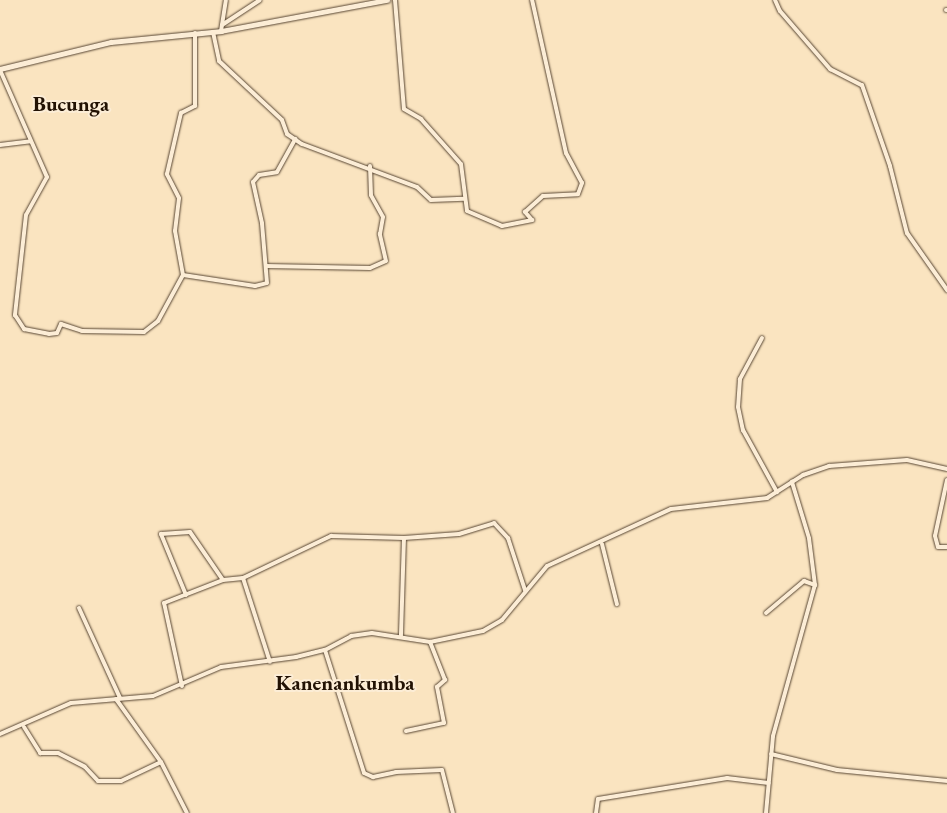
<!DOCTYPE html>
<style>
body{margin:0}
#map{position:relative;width:947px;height:813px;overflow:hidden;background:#fae4c0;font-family:"EB Garamond",serif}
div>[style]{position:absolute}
.roads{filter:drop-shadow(0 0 1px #584633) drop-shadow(0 0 1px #584633)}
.minor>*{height:4px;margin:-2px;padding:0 2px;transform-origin:2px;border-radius:2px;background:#fcedd6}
.tertiary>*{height:4.5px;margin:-2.25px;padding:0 2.25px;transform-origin:2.25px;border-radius:2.25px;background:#fcedd6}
span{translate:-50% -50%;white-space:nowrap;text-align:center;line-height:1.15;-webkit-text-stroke:4px #fcedd6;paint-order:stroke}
.quarter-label{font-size:21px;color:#221204;font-weight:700}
</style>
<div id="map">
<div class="roads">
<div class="minor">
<div style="left:395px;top:0;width:109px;rotate:85.3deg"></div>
<div style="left:404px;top:109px;width:20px;rotate:30deg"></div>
<div style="left:421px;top:119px;width:60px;rotate:48.4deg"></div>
<div style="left:461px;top:164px;width:47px;rotate:82.7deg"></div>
<div style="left:467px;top:211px;width:38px;rotate:23deg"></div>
<div style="left:502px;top:226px;width:31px;rotate:-11deg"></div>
<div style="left:532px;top:220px;width:11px;rotate:-131deg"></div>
<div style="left:525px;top:212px;width:24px;rotate:-42deg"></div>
<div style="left:543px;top:196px;width:35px;rotate:-3deg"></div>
<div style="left:578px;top:194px;width:12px;rotate:-70deg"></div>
<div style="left:582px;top:183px;width:34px;rotate:-118deg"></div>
<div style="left:566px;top:153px;width:157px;rotate:-102.5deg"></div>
<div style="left:775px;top:0;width:12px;rotate:66deg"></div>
<div style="left:780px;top:11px;width:77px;rotate:49.2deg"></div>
<div style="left:830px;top:69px;width:36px;rotate:27deg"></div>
<div style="left:862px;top:85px;width:86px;rotate:70.9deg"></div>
<div style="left:890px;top:166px;width:69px;rotate:75.8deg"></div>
<div style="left:907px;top:233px;width:70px;rotate:54.9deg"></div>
<div style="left:946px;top:10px;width:1px"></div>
<div style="left:222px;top:25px;width:45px;rotate:-33.3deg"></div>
<div style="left:221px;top:31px;width:31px;rotate:-81deg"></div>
<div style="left:213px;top:32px;width:30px;rotate:78deg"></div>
<div style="left:219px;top:61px;width:86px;rotate:43.1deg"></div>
<div style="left:282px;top:120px;width:15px;rotate:70deg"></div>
<div style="left:287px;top:134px;width:18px;rotate:34deg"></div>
<div style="left:302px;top:144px;width:123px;rotate:20.5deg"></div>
<div style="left:417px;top:187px;width:19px;rotate:43deg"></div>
<div style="left:431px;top:200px;width:33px;rotate:-2deg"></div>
<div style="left:0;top:70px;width:117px;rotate:66.3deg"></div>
<div style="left:47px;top:177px;width:43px;rotate:118.9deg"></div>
<div style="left:26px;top:215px;width:101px;rotate:96.3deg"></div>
<div style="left:15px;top:315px;width:17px;rotate:57deg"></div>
<div style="left:24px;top:329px;width:25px;rotate:11deg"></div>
<div style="left:49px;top:334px;width:8px;rotate:-7deg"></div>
<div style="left:57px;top:333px;width:10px;rotate:-66deg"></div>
<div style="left:61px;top:324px;width:22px;rotate:18deg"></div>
<div style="left:82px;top:331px;width:62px;rotate:0.9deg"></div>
<div style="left:144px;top:332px;width:18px;rotate:-38deg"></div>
<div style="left:158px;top:321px;width:52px;rotate:-61.5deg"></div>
<div style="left:183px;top:275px;width:45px;rotate:-100.3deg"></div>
<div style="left:175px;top:231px;width:33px;rotate:-83deg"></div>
<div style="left:179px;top:198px;width:27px;rotate:-117deg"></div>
<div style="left:167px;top:174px;width:63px;rotate:-77.1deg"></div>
<div style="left:181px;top:113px;width:16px;rotate:-27deg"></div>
<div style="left:195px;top:106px;width:73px;rotate:-90deg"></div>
<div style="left:0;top:145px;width:31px;rotate:-7deg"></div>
<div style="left:266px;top:266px;width:104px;rotate:1.1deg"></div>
<div style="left:370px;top:268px;width:17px;rotate:-24deg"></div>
<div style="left:386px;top:261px;width:28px;rotate:-103deg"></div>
<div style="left:380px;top:234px;width:17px;rotate:-80deg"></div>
<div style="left:383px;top:217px;width:25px;rotate:-119deg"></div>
<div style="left:371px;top:195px;width:29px;rotate:-92deg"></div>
<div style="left:183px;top:275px;width:73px;rotate:8.7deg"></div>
<div style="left:255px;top:286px;width:12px;rotate:-14deg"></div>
<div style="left:267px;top:283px;width:60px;rotate:-94.8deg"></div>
<div style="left:262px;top:223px;width:42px;rotate:-102.4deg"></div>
<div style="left:253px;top:182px;width:9px;rotate:-49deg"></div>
<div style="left:259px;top:175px;width:18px;rotate:-9deg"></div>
<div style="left:277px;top:172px;width:38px;rotate:-61deg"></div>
<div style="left:762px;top:338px;width:47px;rotate:118.2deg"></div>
<div style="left:740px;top:379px;width:28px;rotate:94deg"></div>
<div style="left:738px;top:407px;width:24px;rotate:78deg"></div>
<div style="left:743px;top:430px;width:71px;rotate:61.3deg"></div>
<div style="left:947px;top:480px;width:57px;rotate:102.1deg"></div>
<div style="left:935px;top:536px;width:11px;rotate:75deg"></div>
<div style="left:938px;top:547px;width:9px"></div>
<div style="left:404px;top:538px;width:55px;rotate:-4.2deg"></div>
<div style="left:459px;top:534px;width:37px;rotate:-17deg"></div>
<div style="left:494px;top:523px;width:21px;rotate:47deg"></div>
<div style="left:508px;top:538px;width:55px;rotate:71.9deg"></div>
<div style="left:602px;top:544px;width:62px;rotate:76deg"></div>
<div style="left:243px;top:578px;width:98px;rotate:-25.5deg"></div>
<div style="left:331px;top:536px;width:73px;rotate:1.6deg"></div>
<div style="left:404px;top:538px;width:98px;rotate:91.8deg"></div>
<div style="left:186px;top:595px;width:66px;rotate:-112.3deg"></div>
<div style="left:161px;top:534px;width:29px;rotate:-4deg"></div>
<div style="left:190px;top:532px;width:58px;rotate:55.5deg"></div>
<div style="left:223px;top:580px;width:20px;rotate:-6deg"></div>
<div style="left:243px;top:578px;width:88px;rotate:72.2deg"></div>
<div style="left:79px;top:608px;width:99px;rotate:65.5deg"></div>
<div style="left:766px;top:613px;width:50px;rotate:-40.1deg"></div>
<div style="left:804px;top:581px;width:12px;rotate:20deg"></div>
<div style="left:325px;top:650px;width:129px;rotate:72.4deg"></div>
<div style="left:364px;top:773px;width:10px;rotate:24deg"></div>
<div style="left:373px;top:777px;width:24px;rotate:-12deg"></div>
<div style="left:396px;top:772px;width:46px;rotate:-2.5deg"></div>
<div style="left:442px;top:770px;width:44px;rotate:75.7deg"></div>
<div style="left:182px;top:686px;width:85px;rotate:-102.2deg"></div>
<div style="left:164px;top:603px;width:63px;rotate:-21.3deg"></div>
<div style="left:116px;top:699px;width:77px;rotate:54.5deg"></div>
<div style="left:161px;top:762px;width:57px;rotate:63deg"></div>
<div style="left:24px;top:727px;width:31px;rotate:58deg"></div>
<div style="left:40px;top:753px;width:18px"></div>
<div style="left:58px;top:753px;width:30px;rotate:27deg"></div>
<div style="left:85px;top:767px;width:19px;rotate:47deg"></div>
<div style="left:98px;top:781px;width:23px"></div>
<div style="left:121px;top:781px;width:44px;rotate:-25.4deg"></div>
<div style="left:406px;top:731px;width:39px;rotate:-12deg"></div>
<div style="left:444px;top:723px;width:37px;rotate:-101deg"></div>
<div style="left:437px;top:687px;width:11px;rotate:-41deg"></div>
<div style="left:445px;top:680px;width:41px;rotate:-111.5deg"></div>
<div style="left:0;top:734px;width:77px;rotate:-23.6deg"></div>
<div style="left:71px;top:703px;width:82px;rotate:-4.9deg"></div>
<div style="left:153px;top:696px;width:74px;rotate:-23.1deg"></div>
<div style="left:221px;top:667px;width:76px;rotate:-7.6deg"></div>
<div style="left:296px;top:657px;width:30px;rotate:-14deg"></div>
<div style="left:325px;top:650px;width:30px;rotate:-28deg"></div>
<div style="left:351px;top:636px;width:21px;rotate:-8deg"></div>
<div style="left:372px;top:633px;width:59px;rotate:8.8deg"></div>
<div style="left:430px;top:642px;width:54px;rotate:-11.7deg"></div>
<div style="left:483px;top:631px;width:22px;rotate:-30deg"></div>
<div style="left:502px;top:620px;width:70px;rotate:-50.2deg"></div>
<div style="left:547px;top:566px;width:136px;rotate:-24.7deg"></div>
<div style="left:671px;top:509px;width:97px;rotate:-6.5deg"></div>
<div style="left:767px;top:498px;width:43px;rotate:-32.6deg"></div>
<div style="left:803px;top:475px;width:28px;rotate:-19deg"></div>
<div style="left:829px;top:466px;width:78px;rotate:-4.4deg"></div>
<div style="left:907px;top:460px;width:41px;rotate:12.7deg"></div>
<div style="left:771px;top:754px;width:68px;rotate:13.6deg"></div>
<div style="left:837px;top:770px;width:111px;rotate:5.7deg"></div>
<div style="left:596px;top:813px;width:14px;rotate:-82deg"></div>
<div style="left:598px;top:799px;width:131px;rotate:-9.2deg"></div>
<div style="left:727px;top:778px;width:42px;rotate:6.8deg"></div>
<div style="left:766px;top:813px;width:77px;rotate:-84.8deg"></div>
<div style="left:773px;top:736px;width:157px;rotate:-74.5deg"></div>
<div style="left:815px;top:585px;width:47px;rotate:-97.3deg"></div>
<div style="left:809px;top:538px;width:59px;rotate:-106.9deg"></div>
</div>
<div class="tertiary">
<div style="left:0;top:69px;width:114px;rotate:-13.7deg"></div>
<div style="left:111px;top:42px;width:111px;rotate:-5.7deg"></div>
<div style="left:221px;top:31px;width:169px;rotate:-10.6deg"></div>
</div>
</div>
<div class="quarter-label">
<span style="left:71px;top:104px">Bucunga</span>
<span style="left:345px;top:683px">Kanenankumba</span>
</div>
</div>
